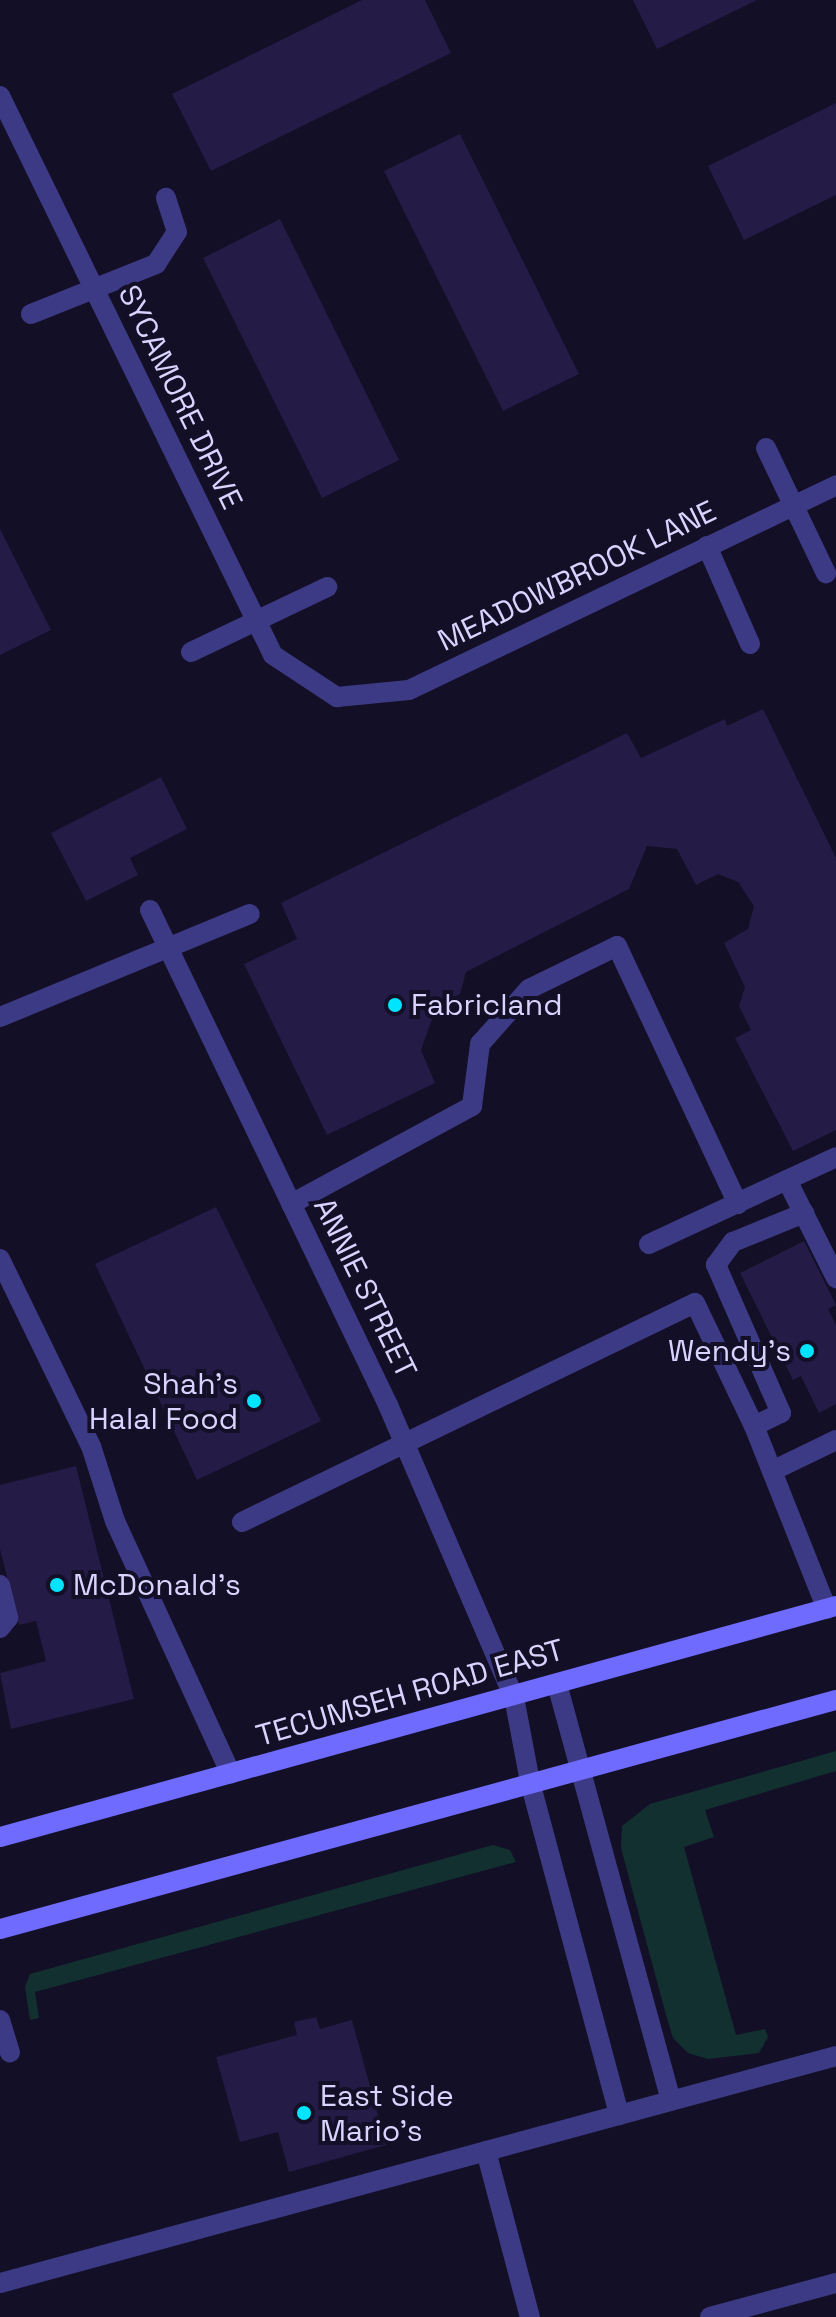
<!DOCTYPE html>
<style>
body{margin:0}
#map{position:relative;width:836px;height:2317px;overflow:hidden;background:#130f26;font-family:"Space Grotesk",sans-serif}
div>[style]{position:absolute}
.green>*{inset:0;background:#12302f}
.building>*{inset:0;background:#241b47}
.service>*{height:20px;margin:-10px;padding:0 10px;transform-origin:10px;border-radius:10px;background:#3d3a85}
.minor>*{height:20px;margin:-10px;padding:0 10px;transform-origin:10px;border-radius:10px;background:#3d3a85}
.secondary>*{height:20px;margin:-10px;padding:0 10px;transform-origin:10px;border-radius:10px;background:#6f6bff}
.dots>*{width:22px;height:22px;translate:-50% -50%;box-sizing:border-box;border:4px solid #130f26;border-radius:50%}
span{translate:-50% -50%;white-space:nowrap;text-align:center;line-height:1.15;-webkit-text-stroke:8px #130f26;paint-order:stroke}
.street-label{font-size:30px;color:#d9d4ff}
.poi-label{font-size:30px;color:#d9d4ff}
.left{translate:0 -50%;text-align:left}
.right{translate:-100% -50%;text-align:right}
</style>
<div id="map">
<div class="green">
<div style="clip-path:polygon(836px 1751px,836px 1771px,705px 1810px,714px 1837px,684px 1847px,736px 2035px,765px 2029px,768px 2037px,759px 2053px,708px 2059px,688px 2053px,673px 2038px,666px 2015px,621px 1848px,622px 1826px,650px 1804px)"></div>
<div style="clip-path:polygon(493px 1845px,510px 1850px,516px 1862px,35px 1992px,39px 2018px,30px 2020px,25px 1987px,30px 1974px)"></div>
</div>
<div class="building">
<div style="clip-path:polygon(362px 0,425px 0,451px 53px,211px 171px,172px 94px)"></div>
<div style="clip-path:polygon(633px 0,757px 0,657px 49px)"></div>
<div style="clip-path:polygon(836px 103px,836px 195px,744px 240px,708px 166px)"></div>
<div style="clip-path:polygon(460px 134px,579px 374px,503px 411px,384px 171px)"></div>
<div style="clip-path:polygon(280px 219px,399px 460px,322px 498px,203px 258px)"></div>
<div style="clip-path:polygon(0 529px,51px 630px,0 655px)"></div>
<div style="clip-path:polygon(763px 709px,836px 858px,836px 1130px,793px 1151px,735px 1038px,751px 1030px,739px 1006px,745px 987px,724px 943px,748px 929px,754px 906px,738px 882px,718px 874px,696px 885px,677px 849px,647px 846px,629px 889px,466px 972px,460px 994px,437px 1005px,421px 1050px,435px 1083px,327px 1135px,244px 964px,297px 939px,281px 903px,627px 733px,641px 758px,725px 719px,727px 726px)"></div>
<div style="clip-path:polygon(161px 777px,187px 829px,130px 858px,138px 875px,86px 901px,51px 833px)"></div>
<div style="clip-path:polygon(216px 1207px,321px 1421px,197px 1480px,95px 1264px)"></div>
<div style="clip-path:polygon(804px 1241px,836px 1305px,828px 1309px,836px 1325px,836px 1404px,819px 1413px,801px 1376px,793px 1380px,740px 1273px)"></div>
<div style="clip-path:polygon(76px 1466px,134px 1699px,11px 1729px,0 1673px,46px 1661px,36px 1621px,19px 1625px,0 1549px,0 1485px)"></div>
<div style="clip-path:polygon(316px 2017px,320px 2029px,352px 2020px,386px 2145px,289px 2172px,278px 2132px,240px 2142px,216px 2057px,297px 2035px,294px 2022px)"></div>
</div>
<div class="service">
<div style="left:31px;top:314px;width:135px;rotate:-21.8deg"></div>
<div style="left:156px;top:264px;width:38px;rotate:-57deg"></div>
<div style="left:177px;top:232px;width:36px;rotate:-108deg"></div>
<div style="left:766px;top:448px;width:139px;rotate:64.4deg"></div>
<div style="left:707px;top:546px;width:107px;rotate:66.3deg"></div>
<div style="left:191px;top:652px;width:151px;rotate:-25.5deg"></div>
<div style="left:0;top:1017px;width:270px;rotate:-22.4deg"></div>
<div style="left:787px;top:1180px;width:110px;rotate:63.4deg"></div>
<div style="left:291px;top:1204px;width:206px;rotate:-28.4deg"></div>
<div style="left:472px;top:1106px;width:63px;rotate:-82.6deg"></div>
<div style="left:480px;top:1044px;width:74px;rotate:-48.3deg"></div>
<div style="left:529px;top:989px;width:98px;rotate:-26deg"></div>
<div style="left:617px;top:946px;width:285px;rotate:64.9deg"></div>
<div style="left:649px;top:1244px;width:206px;rotate:-24.9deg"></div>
<div style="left:0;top:1259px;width:208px;rotate:64.1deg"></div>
<div style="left:91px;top:1446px;width:79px;rotate:72.3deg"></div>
<div style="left:115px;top:1521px;width:278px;rotate:65.4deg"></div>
<div style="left:754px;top:1426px;width:30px;rotate:-26deg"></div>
<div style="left:781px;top:1413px;width:162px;rotate:-113.7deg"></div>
<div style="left:716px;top:1265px;width:29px;rotate:-54deg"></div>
<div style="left:733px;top:1242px;width:77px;rotate:-22.2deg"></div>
<div style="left:772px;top:1471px;width:71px;rotate:-25.8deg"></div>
<div style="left:242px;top:1522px;width:503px;rotate:-25.8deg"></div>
<div style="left:695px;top:1303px;width:136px;rotate:64.4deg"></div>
<div style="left:754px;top:1426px;width:197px;rotate:68.3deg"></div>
<div style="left:0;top:1585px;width:34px;rotate:76deg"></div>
<div style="left:8px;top:1618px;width:13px;rotate:129deg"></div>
<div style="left:557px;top:1684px;width:431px;rotate:74.7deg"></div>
<div style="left:514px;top:1697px;width:86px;rotate:79.3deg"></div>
<div style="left:530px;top:1782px;width:345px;rotate:75deg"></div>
<div style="left:0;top:2020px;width:34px;rotate:73deg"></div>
<div style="left:486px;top:2151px;width:172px;rotate:75.2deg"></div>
<div style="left:0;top:2283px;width:866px;rotate:-15.19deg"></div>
<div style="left:710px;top:2317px;width:131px;rotate:-15.1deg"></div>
</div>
<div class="minor">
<div style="left:0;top:96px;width:622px;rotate:63.97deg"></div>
<div style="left:273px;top:655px;width:77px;rotate:33.3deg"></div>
<div style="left:337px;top:697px;width:72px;rotate:-5.6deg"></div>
<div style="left:409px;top:690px;width:474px;rotate:-25.6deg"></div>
<div style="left:150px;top:910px;width:549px;rotate:64.32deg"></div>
<div style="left:388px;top:1405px;width:318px;rotate:66.7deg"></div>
</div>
<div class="secondary">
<div style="left:0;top:1837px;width:867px;rotate:-15.45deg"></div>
<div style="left:0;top:1929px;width:867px;rotate:-15.32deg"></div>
</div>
<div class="dots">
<div style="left:395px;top:1005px;background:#00e5ff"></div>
<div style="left:807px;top:1351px;background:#00e5ff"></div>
<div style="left:254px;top:1401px;background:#00e5ff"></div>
<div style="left:57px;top:1585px;background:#00e5ff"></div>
<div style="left:304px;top:2113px;background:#00e5ff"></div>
</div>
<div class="street-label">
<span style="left:180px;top:397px;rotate:64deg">SYCAMORE DRIVE</span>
<span style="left:577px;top:576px;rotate:-26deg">MEADOWBROOK LANE</span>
<span style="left:365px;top:1288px;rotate:64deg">ANNIE STREET</span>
<span style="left:410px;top:1693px;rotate:-16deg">TECUMSEH ROAD EAST</span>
</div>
<div class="poi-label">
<span class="left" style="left:411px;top:1005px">Fabricland</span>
<span class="right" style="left:791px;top:1351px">Wendy's</span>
<span class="right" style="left:238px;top:1401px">Shah's<br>Halal Food</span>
<span class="left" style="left:73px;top:1585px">McDonald's</span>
<span class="left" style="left:320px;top:2113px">East Side<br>Mario's</span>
</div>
</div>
